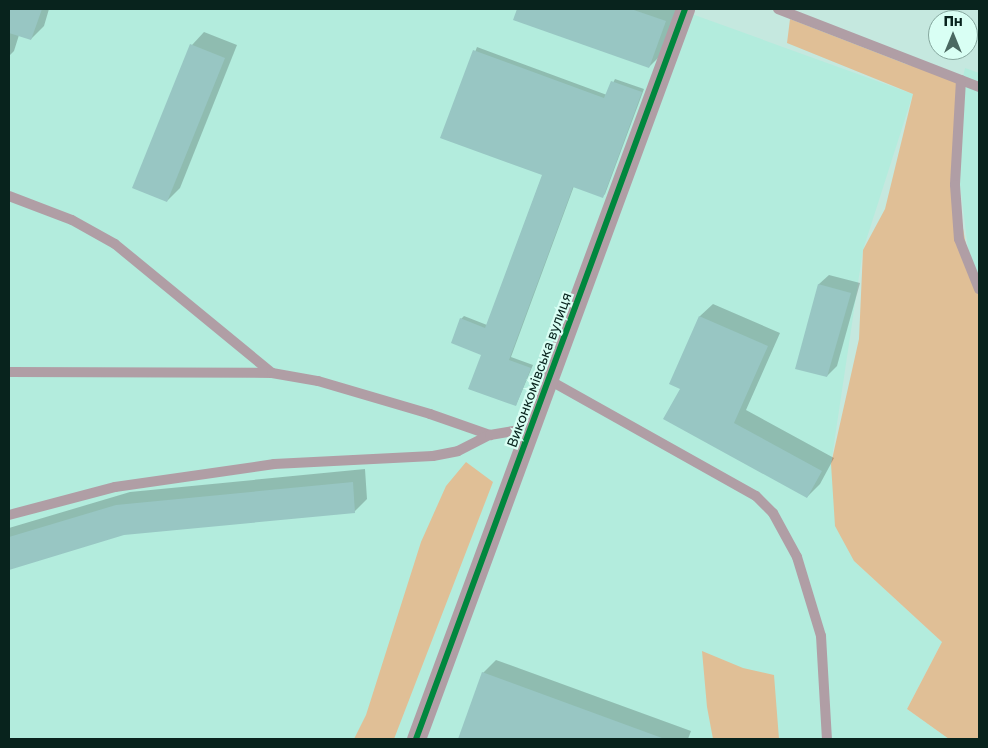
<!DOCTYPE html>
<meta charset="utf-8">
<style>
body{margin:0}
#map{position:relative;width:988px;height:748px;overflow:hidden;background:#c5e8df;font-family:"Golos Text",sans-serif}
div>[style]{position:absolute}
.built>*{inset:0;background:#b3ecdd}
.green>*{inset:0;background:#e0bf96}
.shadow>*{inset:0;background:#0003}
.building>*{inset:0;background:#98c6c3}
.lane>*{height:10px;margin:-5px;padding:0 5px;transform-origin:5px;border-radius:5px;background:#b09ea5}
.street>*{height:19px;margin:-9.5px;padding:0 9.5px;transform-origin:9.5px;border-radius:9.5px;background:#b09ea5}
.cycleway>*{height:6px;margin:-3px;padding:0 3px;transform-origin:3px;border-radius:3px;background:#00873e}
span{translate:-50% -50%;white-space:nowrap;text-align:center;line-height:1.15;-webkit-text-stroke:4.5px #d9fff4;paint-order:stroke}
.street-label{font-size:14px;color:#08231d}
.frame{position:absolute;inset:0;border:10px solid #08231d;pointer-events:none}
.north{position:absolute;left:928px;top:10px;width:50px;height:50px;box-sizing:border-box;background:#d9fff4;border:1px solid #85a79e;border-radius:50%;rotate:0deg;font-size:14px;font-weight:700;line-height:20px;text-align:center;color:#08231d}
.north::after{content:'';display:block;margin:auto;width:18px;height:22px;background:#4a6861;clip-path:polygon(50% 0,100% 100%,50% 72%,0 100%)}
</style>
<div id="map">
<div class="built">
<div style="clip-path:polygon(9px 9px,678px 9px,913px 94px,863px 250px,831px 464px,854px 561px,942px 642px,907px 709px,949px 739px,9px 739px)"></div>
<div style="clip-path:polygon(965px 68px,979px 73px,979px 284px,971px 272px,960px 185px,961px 86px)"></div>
</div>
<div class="green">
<div style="clip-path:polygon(790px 19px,906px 64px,961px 80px,955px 185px,971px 272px,979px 284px,979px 739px,949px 739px,907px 709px,942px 642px,854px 561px,835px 526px,831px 464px,859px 339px,863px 250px,885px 209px,913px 94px,787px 43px)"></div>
<div style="clip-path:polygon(466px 462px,493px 482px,394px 739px,354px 739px,366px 715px,421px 542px,446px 486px)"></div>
<div style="clip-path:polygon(702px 651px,743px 668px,774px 675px,779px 739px,713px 739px,707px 707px)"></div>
</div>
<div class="shadow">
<div style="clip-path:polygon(9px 9px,49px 9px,44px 26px,31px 39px,19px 35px,14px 51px,9px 56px)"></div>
<div style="clip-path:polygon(518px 9px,678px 9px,662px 54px,649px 67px,515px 19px)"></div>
<div style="clip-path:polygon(204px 32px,237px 45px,180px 188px,167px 201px,192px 45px)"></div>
<div style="clip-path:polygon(477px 47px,607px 95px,615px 79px,644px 89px,605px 194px,603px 196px,574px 186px,511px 357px,533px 365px,516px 405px,461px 319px,464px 316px,487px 325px,543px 174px,442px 137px)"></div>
<div style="clip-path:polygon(829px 275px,860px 283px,837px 366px,827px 376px,797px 368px,819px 284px)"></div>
<div style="clip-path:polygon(713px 304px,780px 333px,746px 410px,834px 458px,820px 484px,807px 497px,681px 388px,700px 316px)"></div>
<div style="clip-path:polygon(365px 469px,367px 499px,354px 512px,124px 534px,9px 569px,9px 528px,130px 492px)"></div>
<div style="clip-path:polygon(496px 660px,691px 731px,688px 739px,459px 739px,483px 673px)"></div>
</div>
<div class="building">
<div style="clip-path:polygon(9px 9px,42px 9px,31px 40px,9px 33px)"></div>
<div style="clip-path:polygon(517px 9px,631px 9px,666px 21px,649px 68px,513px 20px)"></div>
<div style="clip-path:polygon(190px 44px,225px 58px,167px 202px,132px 188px)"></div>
<div style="clip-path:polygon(473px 50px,604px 98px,611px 81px,642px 92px,603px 198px,573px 187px,509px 360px,531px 368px,516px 406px,468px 389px,481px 355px,451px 343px,460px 318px,485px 328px,542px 175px,440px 138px)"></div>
<div style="clip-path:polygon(818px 284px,851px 293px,827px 377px,795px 369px)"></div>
<div style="clip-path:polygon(699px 316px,768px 346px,734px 423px,822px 471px,807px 498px,663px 419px,680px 389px,669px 384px)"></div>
<div style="clip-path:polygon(353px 482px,355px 513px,124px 535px,9px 570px,9px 537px,116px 505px)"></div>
<div style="clip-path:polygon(482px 672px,662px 738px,662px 739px,458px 739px)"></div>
</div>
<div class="lane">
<div style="left:778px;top:9px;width:216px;rotate:21.2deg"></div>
<div style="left:961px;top:80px;width:105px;rotate:93.3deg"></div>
<div style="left:955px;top:185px;width:54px;rotate:85.8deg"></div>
<div style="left:959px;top:239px;width:54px;rotate:68.2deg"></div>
<div style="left:9px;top:196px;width:67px;rotate:20.9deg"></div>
<div style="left:72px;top:220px;width:49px;rotate:29.2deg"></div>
<div style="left:115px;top:244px;width:203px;rotate:39.4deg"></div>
<div style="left:9px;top:372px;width:263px;rotate:0.2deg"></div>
<div style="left:272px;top:373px;width:47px;rotate:9.9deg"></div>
<div style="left:318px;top:381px;width:117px;rotate:16.4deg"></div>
<div style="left:430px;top:414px;width:64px;rotate:19.3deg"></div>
<div style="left:549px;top:380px;width:237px;rotate:29.3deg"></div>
<div style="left:756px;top:496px;width:24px;rotate:45deg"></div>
<div style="left:773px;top:513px;width:50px;rotate:61.4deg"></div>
<div style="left:797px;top:557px;width:83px;rotate:73.1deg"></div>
<div style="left:821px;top:636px;width:103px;rotate:86.7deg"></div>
<div style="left:9px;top:515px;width:110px;rotate:-14.8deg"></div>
<div style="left:115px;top:487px;width:161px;rotate:-8.2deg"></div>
<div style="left:274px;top:464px;width:159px;rotate:-2.9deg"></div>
<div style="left:433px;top:456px;width:25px;rotate:-11deg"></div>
<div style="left:458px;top:451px;width:36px;rotate:-27deg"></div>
<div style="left:490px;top:435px;width:42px;rotate:-9.7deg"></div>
</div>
<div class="street">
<div style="left:416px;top:739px;width:778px;rotate:-69.77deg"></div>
</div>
<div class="cycleway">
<div style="left:416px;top:739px;width:778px;rotate:-69.77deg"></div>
</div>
<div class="street-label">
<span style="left:539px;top:370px;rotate:-70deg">Виконкомівська вулиця</span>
</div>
<div class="frame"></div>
<div class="north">Пн</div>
</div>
